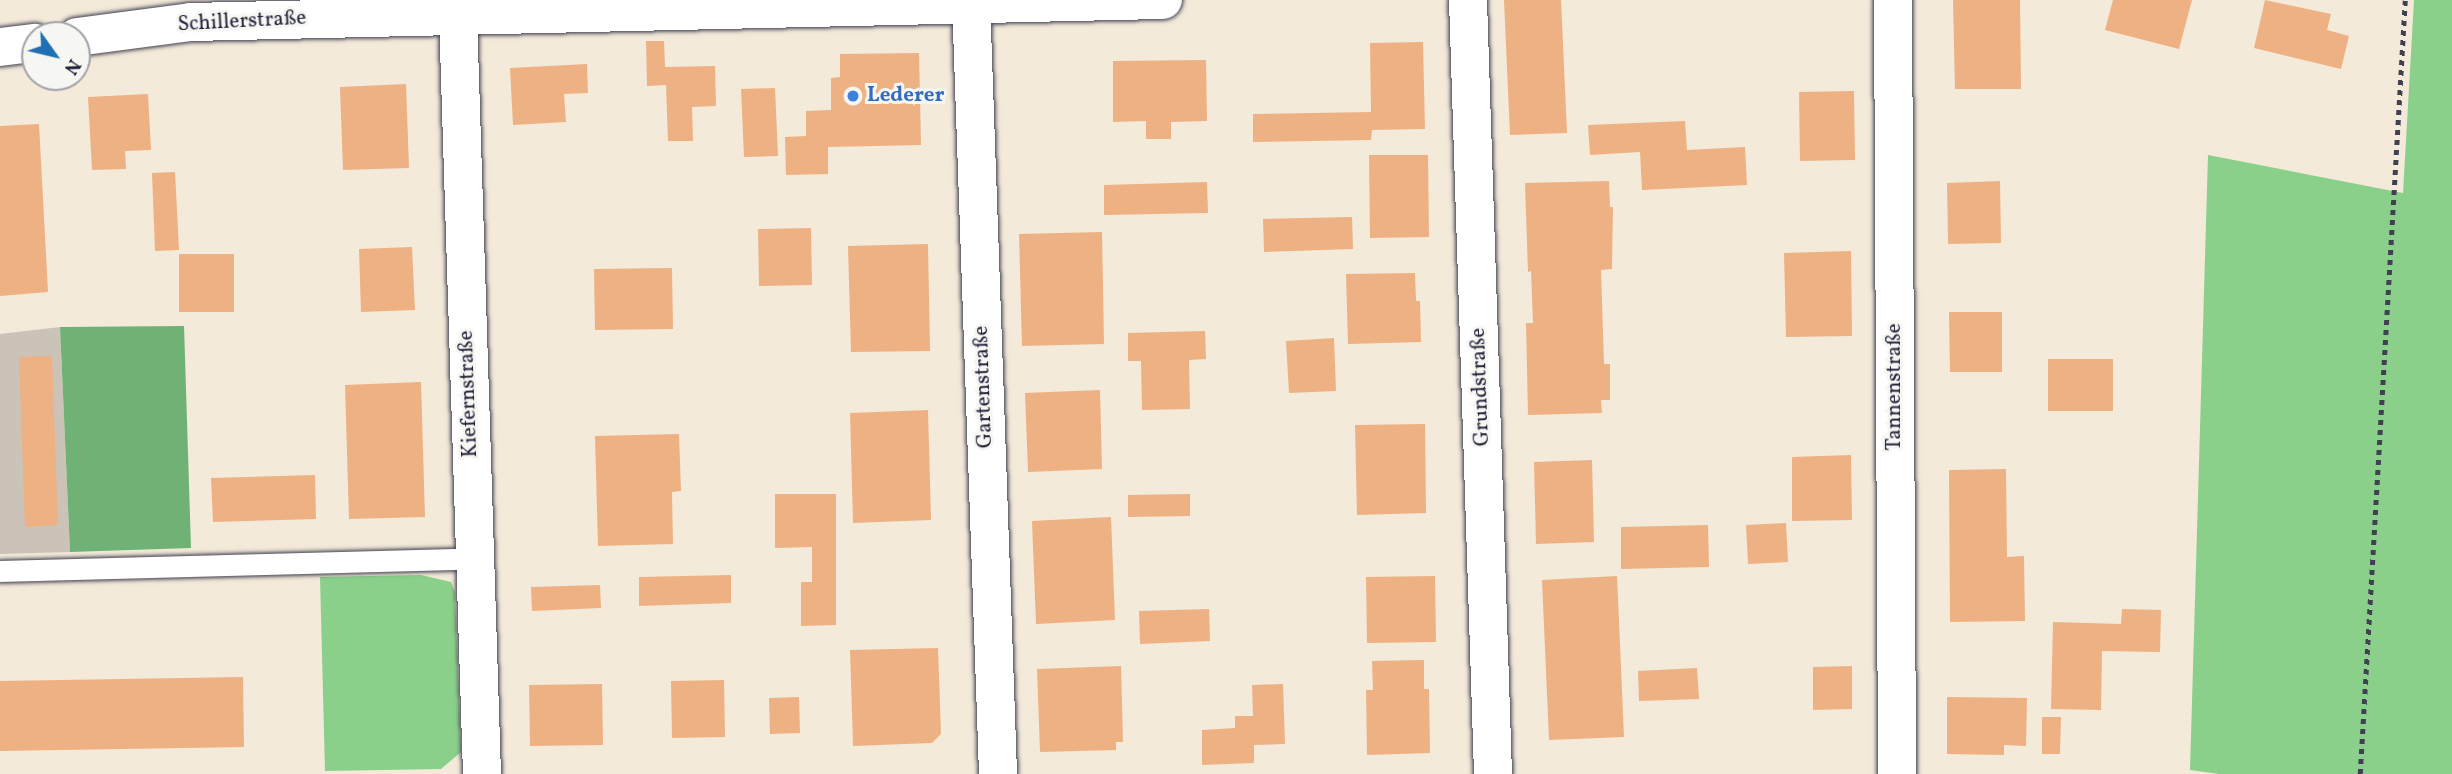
<!DOCTYPE html>
<meta charset="utf-8">
<style>
body{margin:0}
#map{position:relative;width:2452px;height:774px;overflow:hidden;background:#f3ead9;font-family:Vollkorn,serif}
div>[style]{position:absolute}
.industrial>*{inset:0;background:#cbc3b8}
.green>*{inset:0;background:#8bd08a}
.forest>*{inset:0;background:#70b276}
.building>*{inset:0;background:#eeb183}
.path>*{height:4.5px;margin-top:-2.25px;transform-origin:0;background:repeating-linear-gradient(90deg,#414053 0 5px,transparent 0 10px)}
.roads{filter:drop-shadow(0 0 2px #414053) drop-shadow(0 0 2px #414053)}
.lane>*{height:21px;margin:-10.5px;padding:0 10.5px;transform-origin:10.5px;border-radius:10.5px;background:#fff}
.street>*{height:38px;margin:-19px;padding:0 19px;transform-origin:19px;border-radius:19px;background:#fff}
.dots>*{width:19px;height:19px;translate:-50% -50%;box-sizing:border-box;border:4px solid #f6f6f2;border-radius:50%}
span{translate:-50% -50%;white-space:nowrap;text-align:center;line-height:1.15;-webkit-text-stroke:6px #f6f6f2;paint-order:stroke}
.street-label{font-size:21px;color:#22223b}
.shop-label{font-size:21px;color:#366cbe;font-weight:700}
.left{translate:0 -50%;text-align:left}
.north{position:absolute;left:21px;top:21px;width:70px;height:70px;box-sizing:border-box;background:#f6f6f2;border:2px solid #a1a1a9;border-radius:50%;rotate:124deg;font-size:19px;font-weight:700;line-height:28px;text-align:center;color:#22223b}
.north::after{content:'';display:block;margin:auto;width:24px;height:32px;background:#1f6fb2;clip-path:polygon(50% 0,100% 100%,50% 72%,0 100%)}
</style>
<div id="map">
<div class="industrial">
<div style="clip-path:polygon(60px 327px,70px 552px,0 554px,0 334px)"></div>
</div>
<div class="green">
<div style="clip-path:polygon(2414px 0,2452px 0,2452px 774px,2219px 774px,2190px 770px,2208px 155px,2403px 193px)"></div>
<div style="clip-path:polygon(421px 575px,451px 582px,455px 592px,461px 752px,441px 769px,325px 771px,320px 577px)"></div>
</div>
<div class="forest">
<div style="clip-path:polygon(184px 326px,191px 548px,70px 552px,60px 327px)"></div>
</div>
<div class="building">
<div style="clip-path:polygon(1504px 0,1561px 0,1567px 133px,1510px 135px)"></div>
<div style="clip-path:polygon(1953px 0,2020px 0,2021px 89px,1955px 89px)"></div>
<div style="clip-path:polygon(2113px 0,2192px 0,2179px 49px,2105px 30px)"></div>
<div style="clip-path:polygon(2265px 0,2331px 14px,2327px 30px,2349px 36px,2341px 69px,2254px 48px)"></div>
<div style="clip-path:polygon(646px 41px,664px 41px,665px 67px,715px 66px,716px 106px,692px 107px,693px 141px,668px 141px,666px 85px,647px 86px)"></div>
<div style="clip-path:polygon(1423px 42px,1425px 129px,1372px 130px,1371px 140px,1253px 142px,1253px 114px,1371px 112px,1370px 43px)"></div>
<div style="clip-path:polygon(919px 53px,921px 145px,828px 147px,828px 174px,786px 175px,785px 137px,806px 136px,806px 111px,831px 110px,831px 78px,840px 77px,840px 54px)"></div>
<div style="clip-path:polygon(1206px 60px,1207px 121px,1171px 122px,1171px 139px,1146px 139px,1146px 121px,1113px 122px,1113px 61px)"></div>
<div style="clip-path:polygon(587px 64px,588px 93px,564px 94px,566px 122px,513px 125px,510px 68px)"></div>
<div style="clip-path:polygon(406px 84px,409px 168px,343px 170px,340px 87px)"></div>
<div style="clip-path:polygon(775px 88px,778px 156px,744px 157px,741px 89px)"></div>
<div style="clip-path:polygon(1854px 91px,1855px 160px,1800px 161px,1799px 92px)"></div>
<div style="clip-path:polygon(148px 94px,151px 150px,125px 151px,126px 169px,92px 170px,88px 97px)"></div>
<div style="clip-path:polygon(1685px 121px,1687px 150px,1745px 147px,1747px 185px,1642px 190px,1640px 152px,1590px 155px,1588px 125px)"></div>
<div style="clip-path:polygon(39px 124px,48px 292px,0 296px,0 126px)"></div>
<div style="clip-path:polygon(1369px 155px,1428px 155px,1429px 237px,1370px 238px)"></div>
<div style="clip-path:polygon(175px 172px,179px 250px,155px 251px,152px 173px)"></div>
<div style="clip-path:polygon(1609px 181px,1610px 207px,1613px 207px,1612px 269px,1601px 270px,1604px 364px,1610px 364px,1610px 400px,1601px 400px,1602px 413px,1528px 415px,1526px 323px,1533px 323px,1531px 271px,1528px 272px,1525px 183px)"></div>
<div style="clip-path:polygon(2000px 181px,2001px 243px,1948px 244px,1947px 183px)"></div>
<div style="clip-path:polygon(1207px 182px,1208px 213px,1104px 215px,1104px 185px)"></div>
<div style="clip-path:polygon(1352px 217px,1353px 249px,1264px 252px,1263px 219px)"></div>
<div style="clip-path:polygon(811px 228px,812px 285px,759px 286px,758px 229px)"></div>
<div style="clip-path:polygon(1102px 232px,1104px 344px,1022px 346px,1019px 234px)"></div>
<div style="clip-path:polygon(928px 244px,930px 351px,851px 352px,848px 246px)"></div>
<div style="clip-path:polygon(412px 247px,415px 310px,361px 312px,359px 249px)"></div>
<div style="clip-path:polygon(1851px 251px,1852px 336px,1786px 337px,1784px 253px)"></div>
<div style="clip-path:polygon(179px 254px,234px 254px,234px 312px,179px 312px)"></div>
<div style="clip-path:polygon(672px 268px,673px 329px,595px 330px,594px 269px)"></div>
<div style="clip-path:polygon(1415px 273px,1416px 301px,1420px 301px,1421px 342px,1348px 344px,1346px 274px)"></div>
<div style="clip-path:polygon(1949px 312px,2002px 312px,2002px 372px,1950px 372px)"></div>
<div style="clip-path:polygon(1205px 331px,1206px 359px,1189px 360px,1190px 409px,1142px 410px,1141px 361px,1128px 361px,1128px 333px)"></div>
<div style="clip-path:polygon(1334px 338px,1336px 391px,1289px 393px,1286px 341px)"></div>
<div style="clip-path:polygon(52px 356px,58px 525px,25px 527px,19px 357px)"></div>
<div style="clip-path:polygon(2048px 359px,2113px 359px,2113px 411px,2048px 411px)"></div>
<div style="clip-path:polygon(421px 382px,425px 517px,349px 519px,345px 385px)"></div>
<div style="clip-path:polygon(1100px 390px,1102px 469px,1028px 472px,1025px 393px)"></div>
<div style="clip-path:polygon(928px 410px,931px 520px,853px 523px,850px 413px)"></div>
<div style="clip-path:polygon(1425px 424px,1426px 513px,1357px 515px,1355px 425px)"></div>
<div style="clip-path:polygon(679px 434px,681px 491px,672px 492px,673px 544px,598px 546px,595px 436px)"></div>
<div style="clip-path:polygon(1851px 455px,1852px 520px,1792px 521px,1792px 457px)"></div>
<div style="clip-path:polygon(1592px 460px,1594px 542px,1536px 544px,1534px 462px)"></div>
<div style="clip-path:polygon(2006px 469px,2007px 557px,2024px 556px,2025px 621px,1950px 622px,1949px 470px)"></div>
<div style="clip-path:polygon(315px 475px,316px 519px,213px 522px,211px 478px)"></div>
<div style="clip-path:polygon(775px 494px,836px 494px,836px 625px,801px 626px,801px 582px,812px 582px,812px 547px,775px 548px)"></div>
<div style="clip-path:polygon(1190px 494px,1190px 516px,1128px 517px,1128px 495px)"></div>
<div style="clip-path:polygon(1111px 517px,1115px 620px,1036px 624px,1032px 521px)"></div>
<div style="clip-path:polygon(1786px 523px,1788px 562px,1748px 564px,1746px 525px)"></div>
<div style="clip-path:polygon(1708px 525px,1709px 567px,1621px 569px,1621px 527px)"></div>
<div style="clip-path:polygon(731px 575px,731px 603px,639px 606px,639px 577px)"></div>
<div style="clip-path:polygon(1435px 576px,1436px 642px,1367px 643px,1366px 577px)"></div>
<div style="clip-path:polygon(1617px 576px,1624px 737px,1549px 740px,1542px 580px)"></div>
<div style="clip-path:polygon(600px 585px,601px 608px,532px 611px,531px 587px)"></div>
<div style="clip-path:polygon(1209px 609px,1210px 641px,1140px 644px,1139px 611px)"></div>
<div style="clip-path:polygon(2122px 609px,2161px 610px,2160px 652px,2102px 651px,2101px 710px,2051px 709px,2053px 622px,2121px 624px)"></div>
<div style="clip-path:polygon(938px 648px,941px 734px,932px 743px,853px 746px,850px 650px)"></div>
<div style="clip-path:polygon(1424px 660px,1424px 689px,1429px 689px,1430px 753px,1367px 755px,1366px 690px,1373px 690px,1372px 661px)"></div>
<div style="clip-path:polygon(1121px 666px,1123px 742px,1116px 742px,1116px 750px,1040px 752px,1037px 669px)"></div>
<div style="clip-path:polygon(1852px 666px,1852px 709px,1813px 710px,1813px 667px)"></div>
<div style="clip-path:polygon(1697px 668px,1699px 699px,1639px 701px,1638px 671px)"></div>
<div style="clip-path:polygon(243px 677px,244px 747px,0 751px,0 681px)"></div>
<div style="clip-path:polygon(724px 680px,725px 737px,672px 738px,671px 681px)"></div>
<div style="clip-path:polygon(602px 684px,603px 745px,530px 746px,529px 685px)"></div>
<div style="clip-path:polygon(1283px 684px,1285px 744px,1254px 745px,1254px 763px,1202px 765px,1202px 730px,1235px 728px,1235px 716px,1253px 716px,1252px 685px)"></div>
<div style="clip-path:polygon(799px 697px,800px 733px,770px 734px,769px 698px)"></div>
<div style="clip-path:polygon(1947px 697px,2027px 698px,2026px 746px,2004px 745px,2004px 755px,1947px 754px)"></div>
<div style="clip-path:polygon(2042px 717px,2061px 717px,2060px 754px,2042px 754px)"></div>
</div>
<div class="path">
<div style="left:2360px;top:774px;width:775px;rotate:-86.67deg"></div>
</div>
<div class="roads">
<div class="lane">
<div style="left:0;top:571px;width:473px;rotate:-1.5deg"></div>
</div>
<div class="street">
<div style="left:971px;top:0;width:774px;rotate:88deg"></div>
<div style="left:1468px;top:0;width:774px;rotate:88.15deg"></div>
<div style="left:1893px;top:0;width:774px;rotate:89.7deg"></div>
<div style="left:458px;top:15px;width:759px;rotate:88.19deg"></div>
<div style="left:77px;top:37px;width:115px;rotate:-7.5deg"></div>
<div style="left:191px;top:22px;width:972px;rotate:-1.3deg"></div>
<div style="left:0;top:47px;width:35px;rotate:-7deg"></div>
</div>
</div>
<div class="dots">
<div style="left:853px;top:96px;background:#3f7fe0"></div>
</div>
<div class="street-label">
<span style="left:242px;top:22px;rotate:-3deg">Schillerstraße</span>
<span style="left:984px;top:387px;rotate:-92deg">Gartenstraße</span>
<span style="left:1481px;top:387px;rotate:-92deg">Grundstraße</span>
<span style="left:1895px;top:387px;rotate:-90deg">Tannenstraße</span>
<span style="left:469px;top:394px;rotate:-92deg">Kiefernstraße</span>
</div>
<div class="shop-label">
<span class="left" style="left:867px;top:96px">Lederer</span>
</div>
<div class="north">N</div>
</div>
